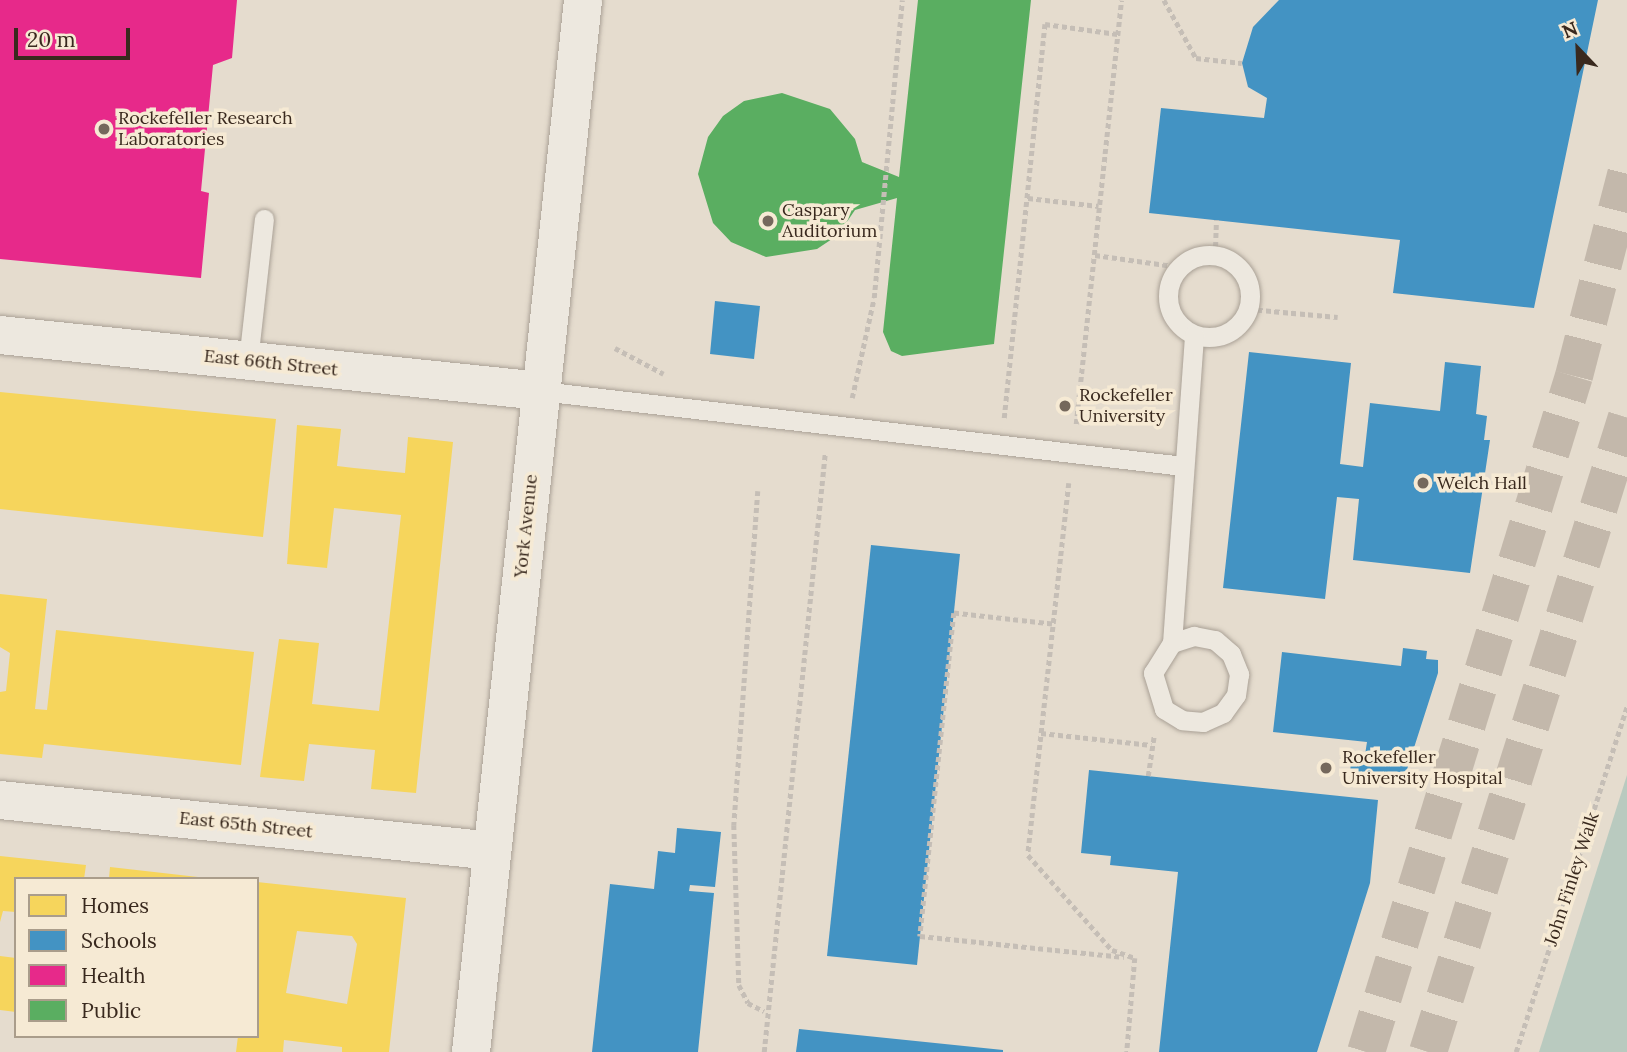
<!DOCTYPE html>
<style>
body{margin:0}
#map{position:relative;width:1627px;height:1052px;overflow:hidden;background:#e5dcce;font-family:Lora,serif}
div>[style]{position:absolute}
.water>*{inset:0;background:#b9cabf}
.homes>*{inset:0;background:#f6d55c}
.schools>*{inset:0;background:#4393c3}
.health>*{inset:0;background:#e7298a}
.public>*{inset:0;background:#5aae61}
.highway-tunnel>*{height:38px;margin-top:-19px;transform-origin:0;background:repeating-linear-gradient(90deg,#c3b8ab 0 38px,transparent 0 57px)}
.path>*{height:4.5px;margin-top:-2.25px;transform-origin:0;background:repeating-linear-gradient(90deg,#c5beb6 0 5px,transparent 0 8.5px)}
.roads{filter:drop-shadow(0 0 2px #aaa196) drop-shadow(0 0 2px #aaa196)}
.lane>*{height:19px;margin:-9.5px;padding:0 9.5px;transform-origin:9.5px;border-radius:9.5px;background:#ede8df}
.lane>.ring{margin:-9.5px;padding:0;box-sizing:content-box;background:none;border:19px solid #ede8df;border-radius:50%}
.secondary>*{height:38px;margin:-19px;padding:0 19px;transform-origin:19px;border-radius:19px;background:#ede8df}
.dots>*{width:19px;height:19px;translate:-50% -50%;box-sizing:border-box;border:4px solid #f6ead4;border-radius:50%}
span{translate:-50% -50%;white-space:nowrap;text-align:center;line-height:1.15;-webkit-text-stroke:7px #f6ead4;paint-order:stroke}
.poi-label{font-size:18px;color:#39291e}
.left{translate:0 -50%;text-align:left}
.street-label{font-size:18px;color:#39291e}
.legend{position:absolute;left:14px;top:877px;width:245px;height:161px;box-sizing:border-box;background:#f6ead4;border:2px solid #aa9d8b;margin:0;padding:9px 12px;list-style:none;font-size:21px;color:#39291e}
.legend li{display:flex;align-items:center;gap:14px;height:35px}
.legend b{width:35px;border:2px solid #aa9d8b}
.north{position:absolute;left:1543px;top:14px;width:70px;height:70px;-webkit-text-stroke:5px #f6ead4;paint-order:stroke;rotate:337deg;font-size:19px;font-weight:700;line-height:28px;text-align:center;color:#39291e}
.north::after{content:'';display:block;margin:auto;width:24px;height:32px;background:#39291e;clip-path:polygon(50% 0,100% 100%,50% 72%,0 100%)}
.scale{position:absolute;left:14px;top:28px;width:116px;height:32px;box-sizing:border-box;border:4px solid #39291e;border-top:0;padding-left:9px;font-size:21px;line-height:24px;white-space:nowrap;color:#39291e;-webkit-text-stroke:5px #f6ead4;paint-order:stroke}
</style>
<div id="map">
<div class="water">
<div style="clip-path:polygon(1627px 775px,1627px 1052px,1539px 1052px)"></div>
</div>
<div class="homes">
<div style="clip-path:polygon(0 392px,276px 419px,263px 537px,0 509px)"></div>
<div style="clip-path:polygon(297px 425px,341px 429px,337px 466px,354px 468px,405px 473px,408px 437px,453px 442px,416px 793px,371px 789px,375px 750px,309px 744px,304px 781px,260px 777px,279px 639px,319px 643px,312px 704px,379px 711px,401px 515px,334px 508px,327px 568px,287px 564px)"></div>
<div style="clip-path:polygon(0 594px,47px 599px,35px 709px,47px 710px,56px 630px,254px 652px,241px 765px,44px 744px,42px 758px,0 754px,0 692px,6px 691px,10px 653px,0 647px)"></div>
<div style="clip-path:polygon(0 856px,86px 865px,84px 879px,16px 879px,16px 912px,3px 911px,0 922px)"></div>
<div style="clip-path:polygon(110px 867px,198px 877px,198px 879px,109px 879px)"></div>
<div style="clip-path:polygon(evenodd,257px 882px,406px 898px,389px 1052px,342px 1052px,342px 1047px,284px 1040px,283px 1052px,236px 1052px,238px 1036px,257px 1036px,257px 882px,297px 931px,352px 936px,357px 944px,347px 1004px,286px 993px,297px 931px)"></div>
<div style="clip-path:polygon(0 956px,16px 958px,16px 1012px,0 1010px)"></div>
</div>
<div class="schools">
<div style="clip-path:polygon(1279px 0,1598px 0,1534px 308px,1393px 293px,1400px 240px,1149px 213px,1161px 108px,1264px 118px,1267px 98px,1248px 87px,1242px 63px,1253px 27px)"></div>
<div style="clip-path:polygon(715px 301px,760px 306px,754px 359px,710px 354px)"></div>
<div style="clip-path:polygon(1249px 352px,1351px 363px,1340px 464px,1363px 467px,1370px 403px,1440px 411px,1445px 362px,1481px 366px,1476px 414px,1487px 416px,1484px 440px,1490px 440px,1470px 573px,1353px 560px,1359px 499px,1337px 497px,1325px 599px,1223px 588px)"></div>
<div style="clip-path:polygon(871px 545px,960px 554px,917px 965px,827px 956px)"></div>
<div style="clip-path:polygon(1403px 648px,1427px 651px,1426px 659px,1438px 660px,1438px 673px,1403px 782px,1350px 776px,1351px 759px,1364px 761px,1367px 742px,1273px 732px,1282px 652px,1401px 666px)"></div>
<div style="clip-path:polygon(1089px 770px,1378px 800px,1370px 883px,1317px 1052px,1159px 1052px,1178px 872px,1110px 865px,1111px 856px,1081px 853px)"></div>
<div style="clip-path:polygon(677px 828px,721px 832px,715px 887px,690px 885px,689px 891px,714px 893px,698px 1052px,592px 1052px,610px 884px,654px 889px,658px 851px,675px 853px)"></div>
<div style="clip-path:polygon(799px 1029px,1003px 1050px,1003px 1052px,796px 1052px)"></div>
</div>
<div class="health">
<div style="clip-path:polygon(0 0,237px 0,232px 58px,213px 65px,201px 191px,209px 193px,201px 278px,0 259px)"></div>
</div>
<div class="public">
<div style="clip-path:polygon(918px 0,1031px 0,994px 344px,902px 356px,891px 351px,883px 332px,897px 198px,855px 210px,838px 235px,817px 249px,766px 257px,731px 242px,713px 223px,698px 174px,708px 137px,723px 116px,744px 101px,782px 93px,830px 109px,855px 139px,862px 162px,899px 177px)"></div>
</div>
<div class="highway-tunnel">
<div style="left:1366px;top:1052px;width:707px;rotate:-72.9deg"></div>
<div style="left:1574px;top:376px;width:212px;rotate:-75.5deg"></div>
<div style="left:1428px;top:1052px;width:665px;rotate:-72.6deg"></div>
</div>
<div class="path">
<div style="left:1164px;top:0;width:66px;rotate:61.1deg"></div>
<div style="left:1196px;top:58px;width:46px;rotate:6.2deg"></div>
<div style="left:1028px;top:198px;width:71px;rotate:6.4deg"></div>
<div style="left:1095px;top:255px;width:86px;rotate:8deg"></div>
<div style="left:1215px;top:255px;width:35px;rotate:-88deg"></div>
<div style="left:1249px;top:309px;width:89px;rotate:5.1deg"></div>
<div style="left:615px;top:348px;width:55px;rotate:28deg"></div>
<div style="left:852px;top:398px;width:102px;rotate:-77.6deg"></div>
<div style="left:874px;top:298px;width:299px;rotate:-84.6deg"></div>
<div style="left:1004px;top:418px;width:396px;rotate:-84.1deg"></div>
<div style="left:1045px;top:24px;width:73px;rotate:7.9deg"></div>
<div style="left:1076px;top:424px;width:426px;rotate:-83.9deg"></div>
<div style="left:1069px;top:483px;width:374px;rotate:96.3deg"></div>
<div style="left:1028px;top:855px;width:127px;rotate:48.5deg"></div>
<div style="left:1112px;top:950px;width:24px;rotate:19deg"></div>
<div style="left:1135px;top:958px;width:94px;rotate:94.9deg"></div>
<div style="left:758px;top:491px;width:335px;rotate:94.1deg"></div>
<div style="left:734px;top:825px;width:160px;rotate:88.2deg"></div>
<div style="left:739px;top:985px;width:20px;rotate:63deg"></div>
<div style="left:748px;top:1003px;width:18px;rotate:27deg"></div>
<div style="left:1052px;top:624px;width:99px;rotate:-173.6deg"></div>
<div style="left:954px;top:613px;width:325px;rotate:96deg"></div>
<div style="left:920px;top:936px;width:205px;rotate:5.9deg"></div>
<div style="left:1041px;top:733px;width:111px;rotate:6.2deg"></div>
<div style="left:1148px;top:776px;width:40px;rotate:-81.5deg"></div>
<div style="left:764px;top:1052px;width:601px;rotate:-84.18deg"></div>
<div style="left:1516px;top:1052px;width:363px;rotate:-72.2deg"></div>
</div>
<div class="roads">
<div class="lane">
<div class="ring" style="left:1168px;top:255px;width:63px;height:63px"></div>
<div style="left:248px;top:361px;width:143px;rotate:-83.6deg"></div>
<div style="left:541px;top:391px;width:646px;rotate:6.66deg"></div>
<div style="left:1172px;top:643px;width:23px;rotate:-18deg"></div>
<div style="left:1194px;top:636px;width:21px;rotate:11deg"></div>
<div style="left:1215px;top:640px;width:21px;rotate:41deg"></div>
<div style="left:1231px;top:654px;width:22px;rotate:68deg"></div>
<div style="left:1239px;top:674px;width:21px;rotate:98deg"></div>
<div style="left:1236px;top:695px;width:22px;rotate:126deg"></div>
<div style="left:1223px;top:713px;width:22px;rotate:156deg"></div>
<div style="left:1203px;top:722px;width:21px;rotate:-175deg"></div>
<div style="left:1182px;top:720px;width:21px;rotate:-149deg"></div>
<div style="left:1164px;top:709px;width:38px;rotate:-107deg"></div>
<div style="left:1153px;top:673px;width:36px;rotate:-58deg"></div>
<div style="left:1172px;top:643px;width:309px;rotate:-85.9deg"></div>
</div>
<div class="secondary">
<div style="left:0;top:335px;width:544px;rotate:5.91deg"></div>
<div style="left:0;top:800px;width:495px;rotate:5.9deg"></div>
<div style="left:471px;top:1052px;width:1058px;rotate:-83.92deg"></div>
</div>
</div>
<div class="dots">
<div style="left:104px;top:129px;background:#75685c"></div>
<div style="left:768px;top:221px;background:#75685c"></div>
<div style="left:1065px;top:406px;background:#75685c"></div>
<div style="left:1423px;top:483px;background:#75685c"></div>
<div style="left:1326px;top:768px;background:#75685c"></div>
</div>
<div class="poi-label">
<span class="left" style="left:118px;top:129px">Rockefeller Research<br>Laboratories</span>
<span class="left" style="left:782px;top:221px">Caspary<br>Auditorium</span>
<span class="left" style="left:1079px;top:406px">Rockefeller<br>University</span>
<span class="left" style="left:1437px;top:483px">Welch Hall</span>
<span class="left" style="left:1342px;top:768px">Rockefeller<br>University Hospital</span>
</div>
<div class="street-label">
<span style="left:271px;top:363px;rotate:6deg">East 66th Street</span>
<span style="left:526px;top:526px;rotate:-84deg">York Avenue</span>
<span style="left:246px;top:825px;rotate:6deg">East 65th Street</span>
<span style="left:1572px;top:879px;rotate:-72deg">John Finley Walk</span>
</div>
<ul class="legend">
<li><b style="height:19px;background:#f6d55c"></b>Homes</li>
<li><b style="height:19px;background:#4393c3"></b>Schools</li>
<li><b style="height:19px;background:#e7298a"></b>Health</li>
<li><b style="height:19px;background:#5aae61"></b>Public</li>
</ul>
<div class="north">N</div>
<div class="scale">20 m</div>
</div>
